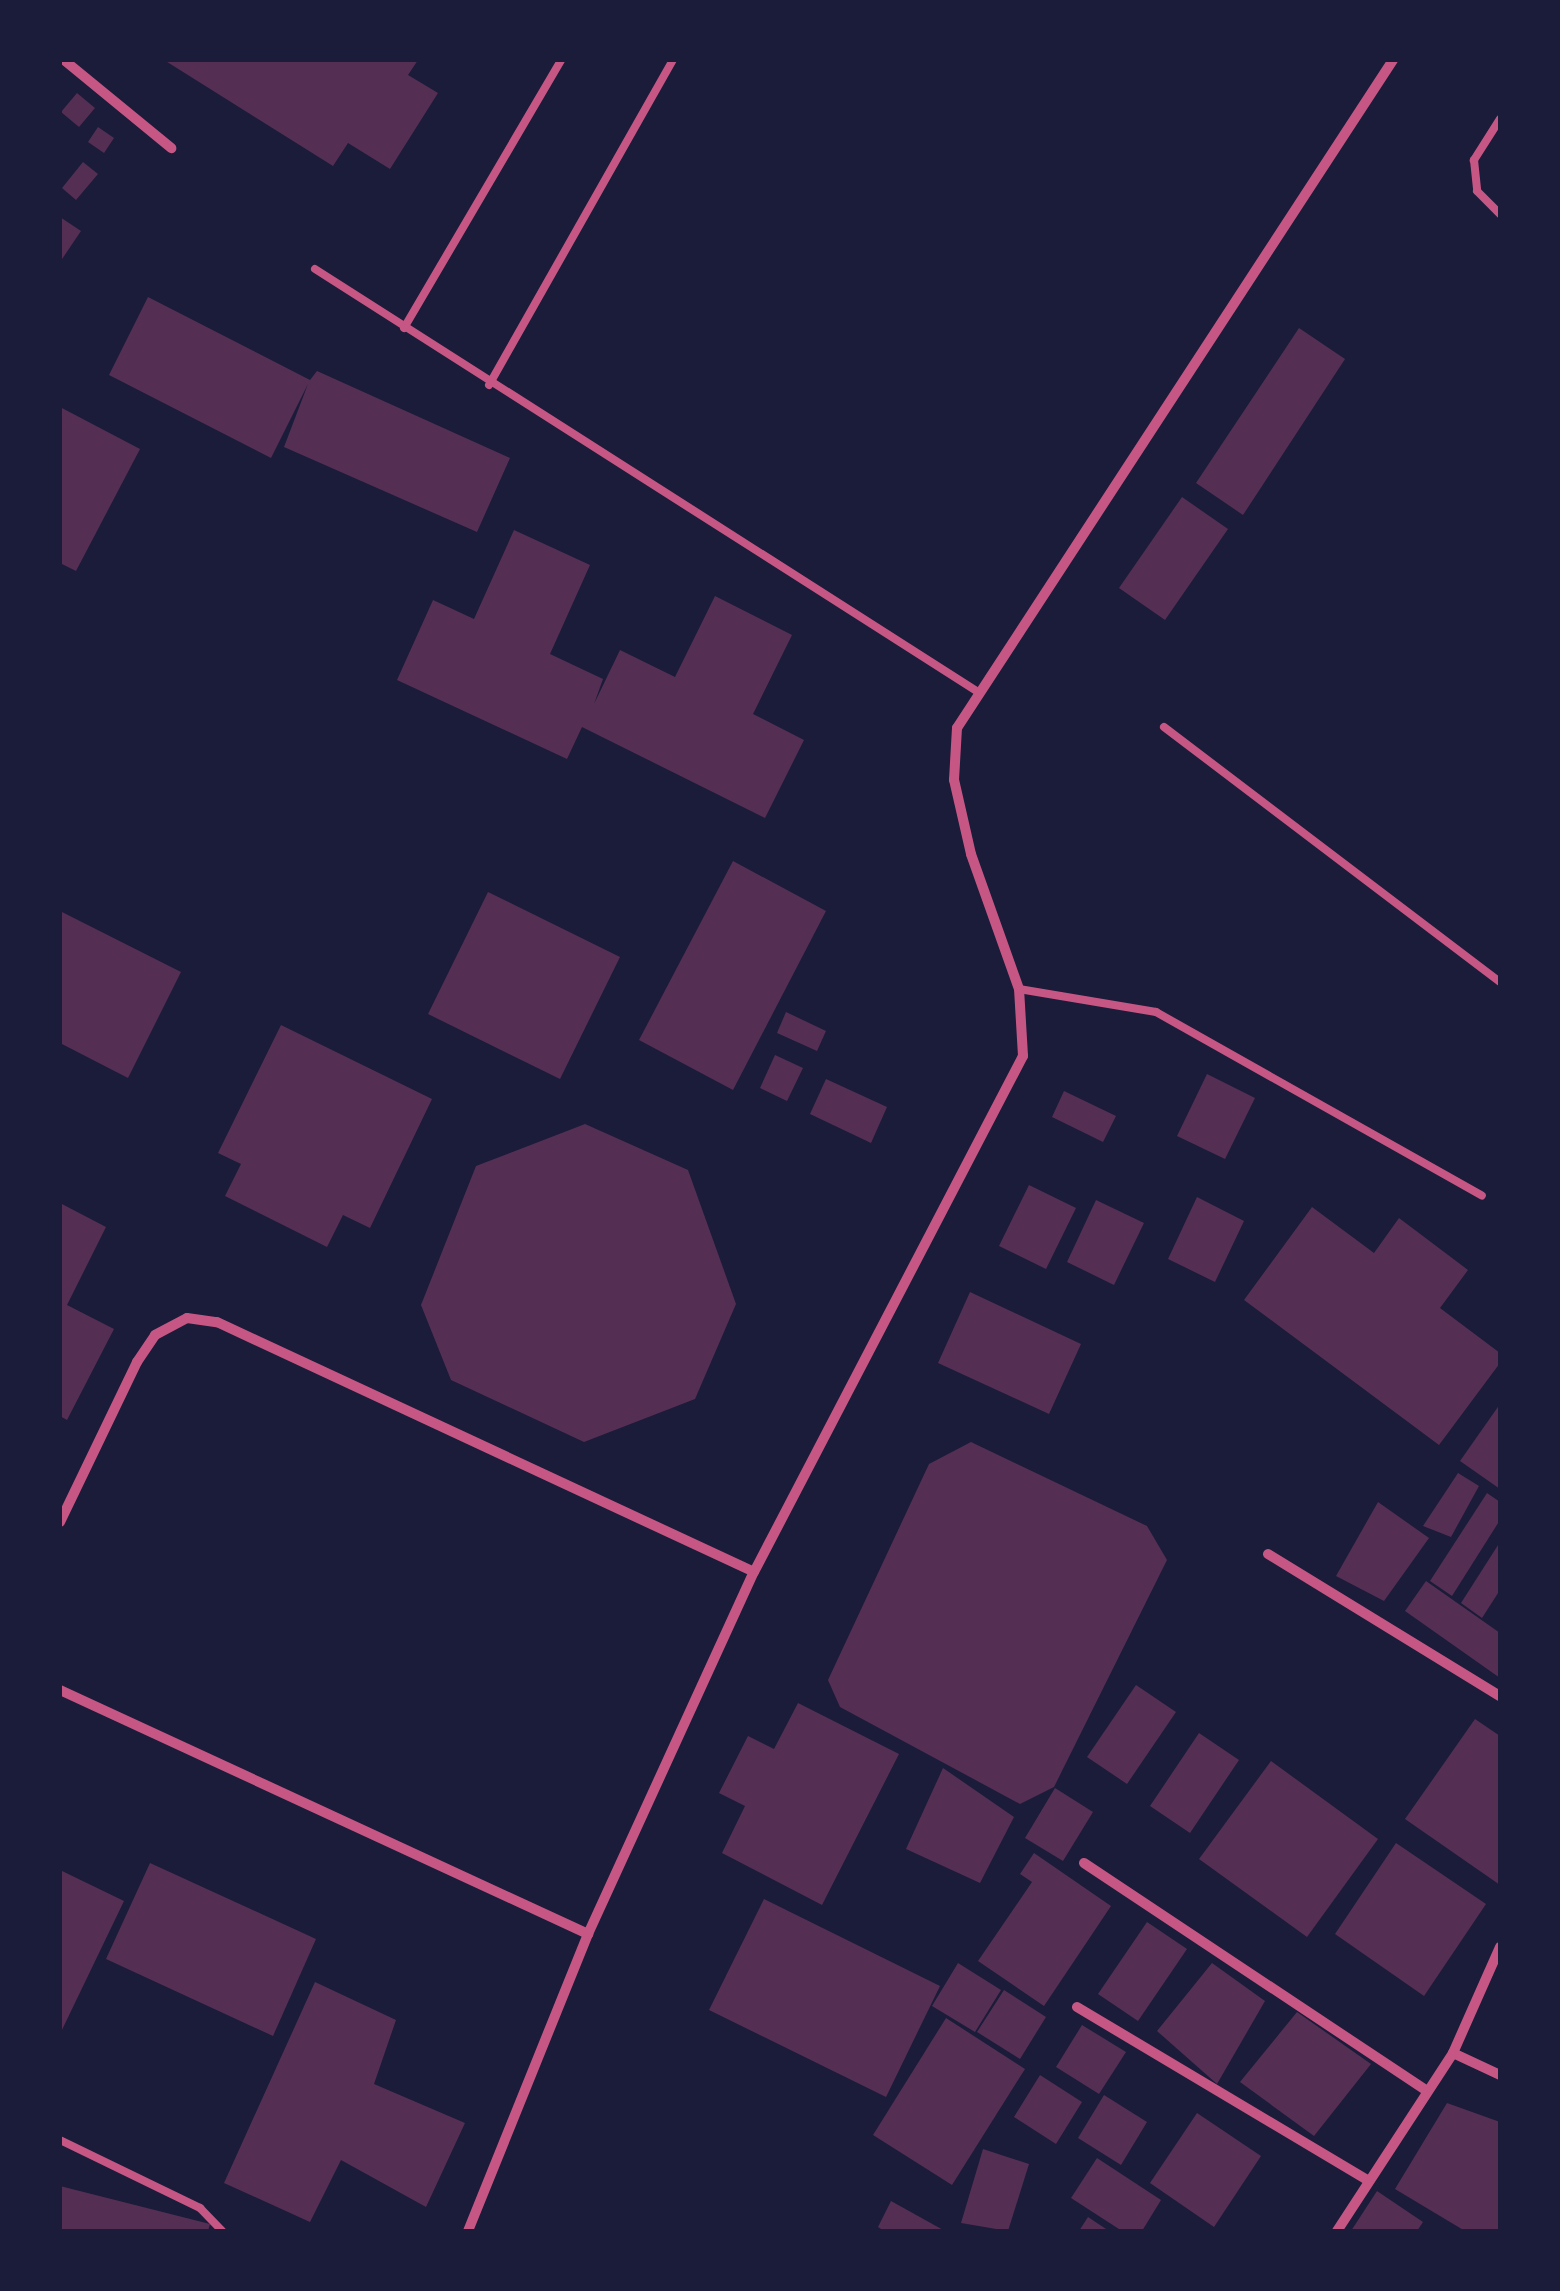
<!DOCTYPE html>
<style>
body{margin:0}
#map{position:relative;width:1560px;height:2291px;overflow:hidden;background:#1b1b3a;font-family:"Exo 2",sans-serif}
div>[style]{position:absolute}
.building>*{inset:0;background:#542f53}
.service>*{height:8px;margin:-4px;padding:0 4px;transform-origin:4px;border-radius:4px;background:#c65784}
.minor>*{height:10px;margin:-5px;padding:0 5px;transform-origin:5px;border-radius:5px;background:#c65784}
span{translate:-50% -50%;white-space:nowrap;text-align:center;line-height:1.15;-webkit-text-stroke:9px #1b1b3a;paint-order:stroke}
.frame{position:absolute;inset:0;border:62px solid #1b1b3a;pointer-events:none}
</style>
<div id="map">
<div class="building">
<div style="clip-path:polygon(164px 60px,418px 60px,408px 75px,438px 93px,390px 169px,348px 143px,333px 166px)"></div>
<div style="clip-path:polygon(77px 93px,95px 108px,79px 127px,61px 112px)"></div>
<div style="clip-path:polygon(98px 127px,114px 138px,104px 153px,88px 142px)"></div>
<div style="clip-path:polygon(83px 162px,98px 174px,76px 200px,62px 188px)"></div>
<div style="clip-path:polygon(60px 217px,81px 231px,60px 262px)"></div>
<div style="clip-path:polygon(148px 297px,310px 380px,317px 371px,510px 458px,477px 532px,284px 447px,308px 384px,271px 458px,109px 375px)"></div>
<div style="clip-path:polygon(1299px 328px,1345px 359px,1243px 515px,1196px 483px)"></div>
<div style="clip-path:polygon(60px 407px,140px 449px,76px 571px,60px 563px)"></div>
<div style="clip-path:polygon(1182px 497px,1228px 529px,1165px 620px,1119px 588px)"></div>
<div style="clip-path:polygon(514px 530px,590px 565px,550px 654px,603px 679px,594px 704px,620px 650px,675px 677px,715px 596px,792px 635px,753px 714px,804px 740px,765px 818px,582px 727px,567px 759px,397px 680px,433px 600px,474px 619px)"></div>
<div style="clip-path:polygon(733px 861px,826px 911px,733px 1090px,639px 1040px)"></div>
<div style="clip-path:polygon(488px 892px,620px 957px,560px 1079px,428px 1014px)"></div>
<div style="clip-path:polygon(60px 911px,181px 972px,128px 1078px,60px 1043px)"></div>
<div style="clip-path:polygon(786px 1012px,826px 1031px,817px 1051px,777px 1033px)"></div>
<div style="clip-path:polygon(281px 1025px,432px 1099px,370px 1228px,343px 1215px,327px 1247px,225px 1196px,241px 1164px,218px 1153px)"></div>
<div style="clip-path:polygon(775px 1055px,803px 1068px,787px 1101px,760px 1088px)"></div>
<div style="clip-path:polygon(1207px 1074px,1255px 1098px,1225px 1159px,1177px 1136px)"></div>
<div style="clip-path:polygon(826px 1079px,887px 1107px,871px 1143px,810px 1114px)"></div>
<div style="clip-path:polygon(1064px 1091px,1116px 1116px,1103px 1142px,1052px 1117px)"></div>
<div style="clip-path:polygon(585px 1124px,688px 1170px,736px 1304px,695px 1399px,584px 1442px,451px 1380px,421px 1305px,476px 1166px)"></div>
<div style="clip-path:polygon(1029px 1185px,1076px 1208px,1046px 1269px,999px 1246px)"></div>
<div style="clip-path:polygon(1197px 1197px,1244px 1221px,1215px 1282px,1168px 1259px)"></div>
<div style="clip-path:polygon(1096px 1200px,1144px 1223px,1114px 1285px,1067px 1262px)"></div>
<div style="clip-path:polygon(60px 1203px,106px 1227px,67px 1305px,114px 1329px,67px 1420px,60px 1416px)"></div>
<div style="clip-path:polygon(1312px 1207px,1374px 1253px,1399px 1218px,1468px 1270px,1440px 1308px,1500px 1353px,1500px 1363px,1439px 1445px,1244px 1300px)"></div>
<div style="clip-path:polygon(970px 1292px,1081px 1344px,1049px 1414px,938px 1363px)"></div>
<div style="clip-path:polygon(1500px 1404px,1500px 1489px,1460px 1461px)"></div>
<div style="clip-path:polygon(971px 1442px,1147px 1526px,1167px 1560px,1054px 1787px,1020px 1804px,840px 1707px,828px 1680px,929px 1464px)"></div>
<div style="clip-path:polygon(1458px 1473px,1479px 1486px,1451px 1537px,1423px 1526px)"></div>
<div style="clip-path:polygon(1487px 1493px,1500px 1502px,1500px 1520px,1452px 1596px,1430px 1581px)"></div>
<div style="clip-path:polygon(1378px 1502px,1429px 1538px,1384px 1601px,1336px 1576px)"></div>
<div style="clip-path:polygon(1500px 1542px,1500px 1590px,1482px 1618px,1461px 1603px)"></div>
<div style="clip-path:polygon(1426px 1581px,1500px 1633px,1500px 1678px,1405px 1611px)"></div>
<div style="clip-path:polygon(1136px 1685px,1176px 1712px,1127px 1784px,1087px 1757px)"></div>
<div style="clip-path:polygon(798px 1703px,899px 1754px,822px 1905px,722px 1853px,745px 1806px,719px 1793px,748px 1736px,774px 1749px)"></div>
<div style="clip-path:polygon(1475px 1719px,1500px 1736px,1500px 1885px,1405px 1819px)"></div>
<div style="clip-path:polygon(1199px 1733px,1239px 1760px,1190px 1833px,1150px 1806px)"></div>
<div style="clip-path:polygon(1271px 1761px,1378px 1839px,1307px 1937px,1199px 1859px)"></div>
<div style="clip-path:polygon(943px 1768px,1014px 1817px,980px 1883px,906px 1849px)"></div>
<div style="clip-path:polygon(1055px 1788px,1093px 1812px,1063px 1861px,1025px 1838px)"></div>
<div style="clip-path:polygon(1396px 1843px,1486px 1904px,1424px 1996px,1335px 1934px)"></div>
<div style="clip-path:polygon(1034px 1853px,1111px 1906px,1044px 2006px,978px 1961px,1032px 1882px,1020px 1874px)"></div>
<div style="clip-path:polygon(150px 1863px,316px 1939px,273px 2036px,106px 1959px)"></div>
<div style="clip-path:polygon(60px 1870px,124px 1901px,60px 2034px)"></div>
<div style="clip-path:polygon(764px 1899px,940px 1986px,886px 2097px,709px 2010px)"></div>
<div style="clip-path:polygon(1147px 1922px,1187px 1949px,1138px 2021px,1098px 1994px)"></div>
<div style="clip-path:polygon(958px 1963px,1001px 1990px,975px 2032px,932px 2006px)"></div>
<div style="clip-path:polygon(1212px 1963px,1265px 2001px,1217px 2084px,1157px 2031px)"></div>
<div style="clip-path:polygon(315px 1982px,396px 2020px,374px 2084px,465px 2123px,426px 2207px,341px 2160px,310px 2222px,224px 2183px)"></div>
<div style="clip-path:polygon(1004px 1990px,1046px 2017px,1020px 2059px,977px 2032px)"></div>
<div style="clip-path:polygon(1297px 2012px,1371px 2064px,1314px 2136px,1240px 2082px)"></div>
<div style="clip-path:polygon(946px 2018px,1025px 2069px,952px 2185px,873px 2135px)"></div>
<div style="clip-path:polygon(1082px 2025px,1126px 2052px,1099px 2094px,1056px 2067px)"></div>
<div style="clip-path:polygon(1040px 2075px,1082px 2102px,1056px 2144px,1014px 2117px)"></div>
<div style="clip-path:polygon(1104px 2095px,1147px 2122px,1121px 2165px,1078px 2138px)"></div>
<div style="clip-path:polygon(1447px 2103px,1500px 2122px,1500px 2231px,1465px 2231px,1395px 2189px)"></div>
<div style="clip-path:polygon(1197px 2113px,1261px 2156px,1214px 2227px,1150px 2183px)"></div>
<div style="clip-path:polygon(983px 2149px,1029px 2164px,1008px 2231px,961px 2223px)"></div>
<div style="clip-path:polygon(1097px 2158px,1161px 2200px,1142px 2231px,1122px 2231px,1071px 2198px)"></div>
<div style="clip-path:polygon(60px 2186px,210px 2224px,208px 2231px,60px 2231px)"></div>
<div style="clip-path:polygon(1377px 2191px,1423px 2222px,1417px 2231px,1351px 2231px)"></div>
<div style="clip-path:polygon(891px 2201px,945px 2231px,884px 2231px,878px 2227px)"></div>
<div style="clip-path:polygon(1088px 2217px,1109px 2231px,1079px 2231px)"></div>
</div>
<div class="service">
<div style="left:1500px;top:119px;width:49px;rotate:122.4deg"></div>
<div style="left:1474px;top:160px;width:31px;rotate:84deg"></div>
<div style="left:1477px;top:191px;width:33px;rotate:45deg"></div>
<div style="left:315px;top:269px;width:783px;rotate:32.53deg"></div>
<div style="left:404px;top:328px;width:311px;rotate:-59.6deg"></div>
<div style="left:489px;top:385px;width:373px;rotate:-60.5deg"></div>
<div style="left:1164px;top:727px;width:422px;rotate:37.2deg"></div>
<div style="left:1019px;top:989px;width:139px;rotate:9.5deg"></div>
<div style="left:1156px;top:1012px;width:374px;rotate:29.4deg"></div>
<div style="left:60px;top:2140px;width:156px;rotate:25.9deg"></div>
<div style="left:200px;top:2208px;width:32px;rotate:46deg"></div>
</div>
<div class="minor">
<div style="left:64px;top:60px;width:139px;rotate:39.4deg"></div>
<div style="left:60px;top:1522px;width:178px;rotate:-64.3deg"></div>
<div style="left:137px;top:1362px;width:32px;rotate:-56deg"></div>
<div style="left:155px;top:1335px;width:36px;rotate:-28deg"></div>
<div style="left:187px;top:1318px;width:30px;rotate:8deg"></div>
<div style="left:217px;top:1322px;width:592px;rotate:24.96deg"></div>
<div style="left:1268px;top:1554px;width:272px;rotate:31.5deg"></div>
<div style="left:60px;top:1690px;width:582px;rotate:24.8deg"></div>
<div style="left:1084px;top:1863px;width:412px;rotate:33.6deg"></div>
<div style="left:1077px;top:2007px;width:338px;rotate:30.8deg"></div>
<div style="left:1453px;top:2053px;width:52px;rotate:25.1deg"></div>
<div style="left:468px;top:2231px;width:320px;rotate:-68deg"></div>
<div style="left:588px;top:1934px;width:398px;rotate:-65.4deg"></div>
<div style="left:754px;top:1572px;width:582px;rotate:-62.47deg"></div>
<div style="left:1023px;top:1056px;width:67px;rotate:-93.4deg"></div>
<div style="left:1019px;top:989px;width:143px;rotate:-109.6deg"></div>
<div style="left:971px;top:854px;width:76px;rotate:-102.9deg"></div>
<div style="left:954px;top:780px;width:52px;rotate:-86.7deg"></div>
<div style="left:957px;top:728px;width:798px;rotate:-56.87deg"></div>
<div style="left:1337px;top:2231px;width:212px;rotate:-56.9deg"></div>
<div style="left:1453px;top:2053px;width:116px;rotate:-66.1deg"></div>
</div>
<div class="frame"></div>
</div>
